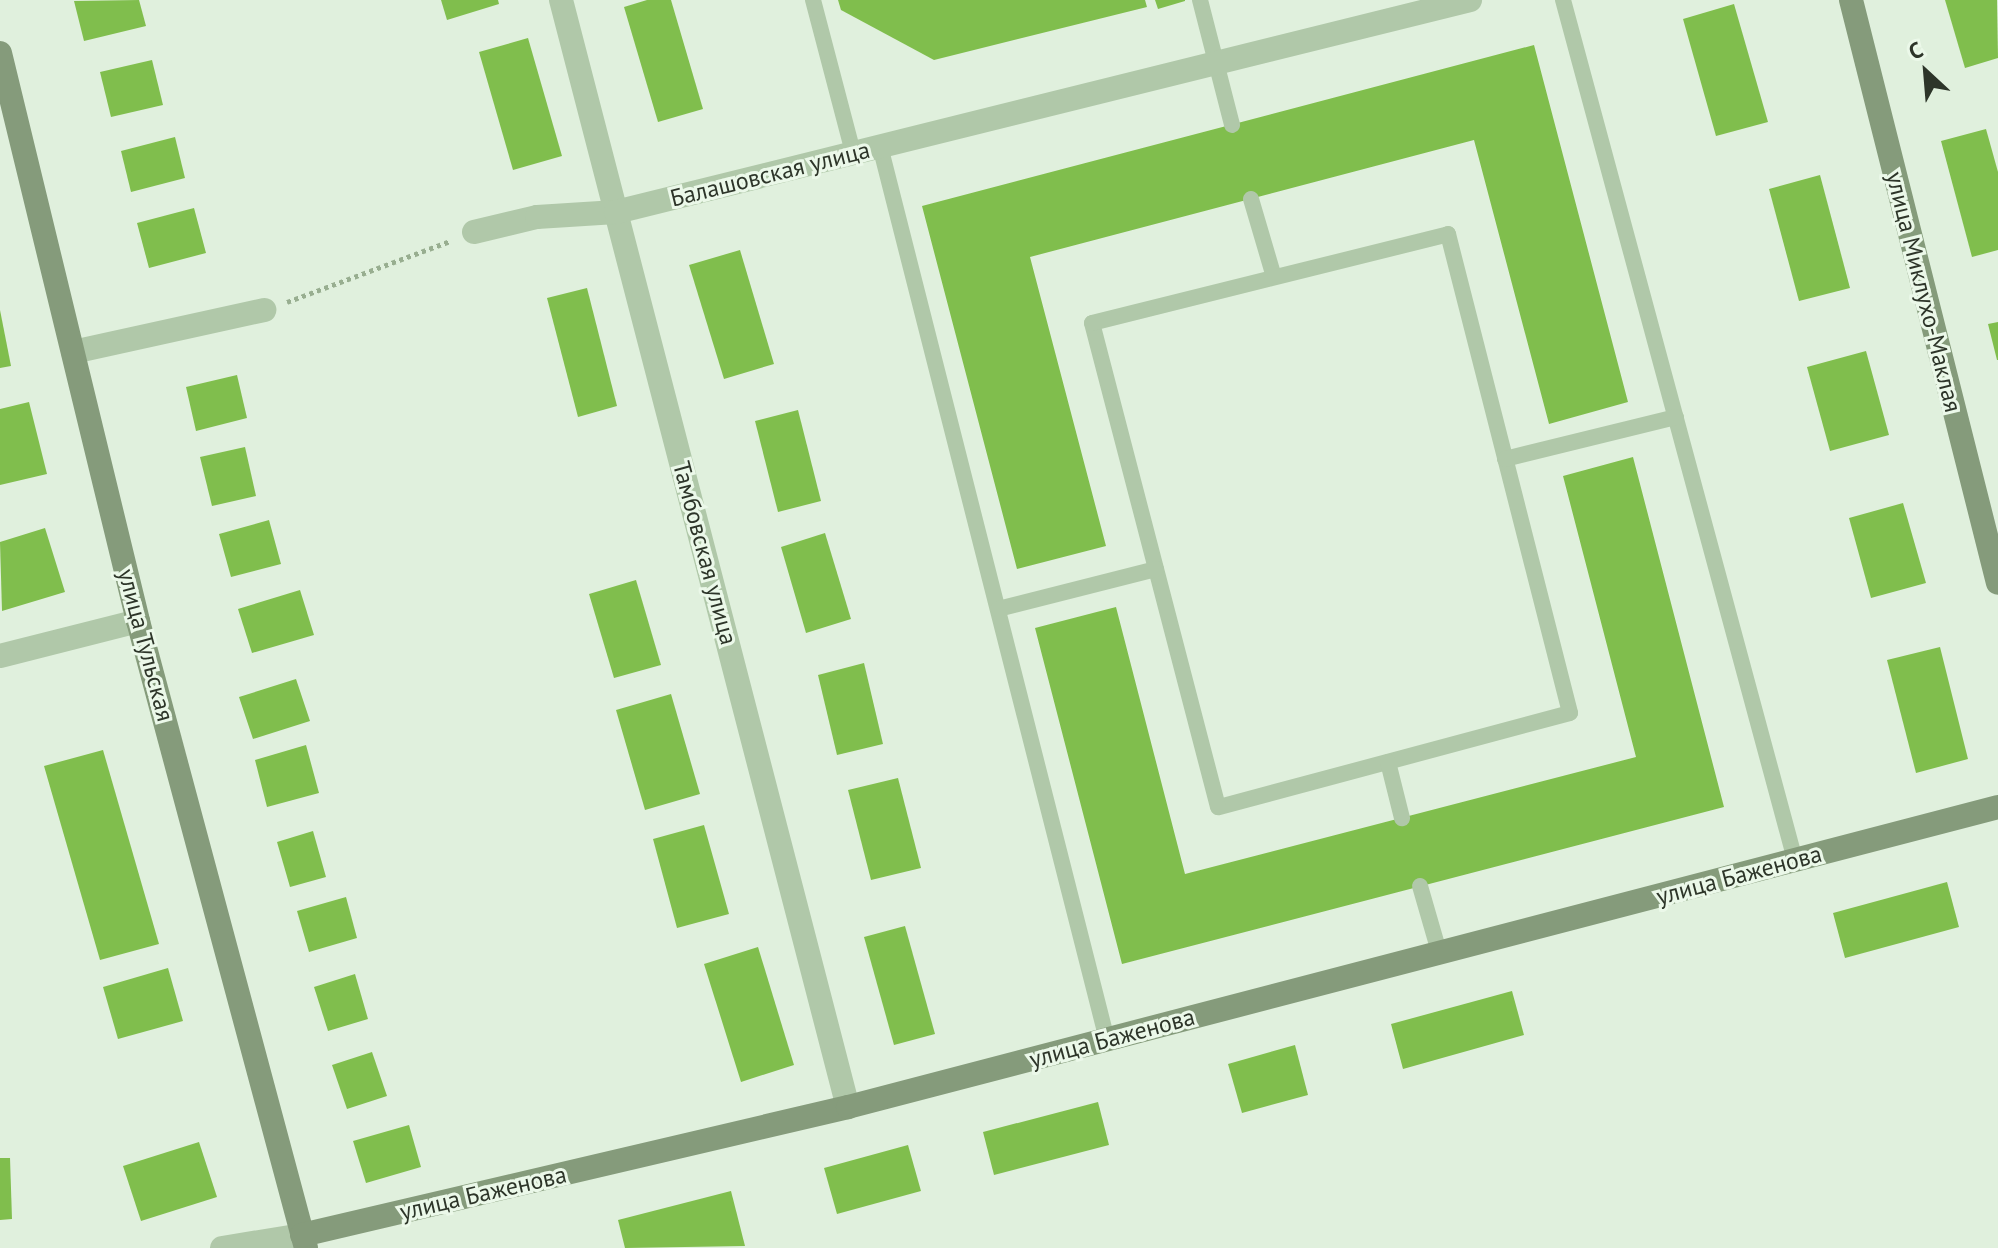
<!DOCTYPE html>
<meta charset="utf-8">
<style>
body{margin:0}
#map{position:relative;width:1998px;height:1248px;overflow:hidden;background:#e0f0dd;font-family:"PT Sans",sans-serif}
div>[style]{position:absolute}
.building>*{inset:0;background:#80be4d}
.path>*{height:5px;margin-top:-2.5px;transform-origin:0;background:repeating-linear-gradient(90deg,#98ae90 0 4px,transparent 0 8px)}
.lane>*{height:16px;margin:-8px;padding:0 8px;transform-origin:8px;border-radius:8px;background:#b0c8a9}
.street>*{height:24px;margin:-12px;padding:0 12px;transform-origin:12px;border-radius:12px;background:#b0c8a9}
.secondary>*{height:24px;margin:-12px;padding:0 12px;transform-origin:12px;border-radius:12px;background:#859b7b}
span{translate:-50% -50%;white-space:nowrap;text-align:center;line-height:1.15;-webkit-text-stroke:6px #ebf8e9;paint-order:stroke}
.street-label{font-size:24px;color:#2d3529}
.north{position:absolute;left:1886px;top:32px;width:80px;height:80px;-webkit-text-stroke:6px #ebf8e9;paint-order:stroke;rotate:334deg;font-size:22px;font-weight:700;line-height:32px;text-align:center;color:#2d3529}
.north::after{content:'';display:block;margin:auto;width:28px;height:36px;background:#2d3529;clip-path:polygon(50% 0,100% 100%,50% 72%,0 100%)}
</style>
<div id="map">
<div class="building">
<div style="clip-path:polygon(139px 0,146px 26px,84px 41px,74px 1px)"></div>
<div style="clip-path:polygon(441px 0,498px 0,499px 4px,447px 20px)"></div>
<div style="clip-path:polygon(647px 0,671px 0,703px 109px,658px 122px,624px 7px)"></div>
<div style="clip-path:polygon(838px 0,1145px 0,1147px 7px,934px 60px,841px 10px)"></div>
<div style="clip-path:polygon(1155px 0,1185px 0,1185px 1px,1158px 9px)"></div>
<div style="clip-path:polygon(1945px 0,1997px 0,1998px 58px,1965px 68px)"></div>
<div style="clip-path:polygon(1734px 4px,1768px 122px,1716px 136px,1683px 19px)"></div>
<div style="clip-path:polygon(528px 38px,562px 156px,513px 170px,479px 52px)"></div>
<div style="clip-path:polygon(1534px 45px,1628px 402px,1549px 424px,1474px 140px,1030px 257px,1106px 546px,1017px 569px,922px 206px)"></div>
<div style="clip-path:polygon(152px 60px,163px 105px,111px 117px,100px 72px)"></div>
<div style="clip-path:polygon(1986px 129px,1998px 172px,1998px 250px,1972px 257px,1941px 141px)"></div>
<div style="clip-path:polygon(175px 137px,185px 178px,131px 192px,121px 151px)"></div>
<div style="clip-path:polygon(1820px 175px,1850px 288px,1799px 301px,1769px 189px)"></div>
<div style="clip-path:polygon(194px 208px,206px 253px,149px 268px,137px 223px)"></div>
<div style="clip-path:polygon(740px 250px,774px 364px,724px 379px,689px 265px)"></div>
<div style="clip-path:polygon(587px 288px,617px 406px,578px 417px,547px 298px)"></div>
<div style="clip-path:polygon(0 310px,11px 366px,0 368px)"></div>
<div style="clip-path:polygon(1998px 322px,1998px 360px,1997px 360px,1988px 324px)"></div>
<div style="clip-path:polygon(1866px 351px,1889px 435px,1830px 451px,1807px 367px)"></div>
<div style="clip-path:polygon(237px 375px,247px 418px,196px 431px,186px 387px)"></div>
<div style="clip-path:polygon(29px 402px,47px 474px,0 485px,0 409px)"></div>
<div style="clip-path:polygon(798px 410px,821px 501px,778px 512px,755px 421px)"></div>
<div style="clip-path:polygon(245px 447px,256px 496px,212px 506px,200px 457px)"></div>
<div style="clip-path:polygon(1633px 457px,1724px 807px,1122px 964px,1035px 628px,1116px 607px,1185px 874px,1636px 757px,1563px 476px)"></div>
<div style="clip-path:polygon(1903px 503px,1926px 583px,1871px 598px,1849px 518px)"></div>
<div style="clip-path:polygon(269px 520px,281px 564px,231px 577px,219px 534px)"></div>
<div style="clip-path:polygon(45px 528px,65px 592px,2px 611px,0 542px)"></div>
<div style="clip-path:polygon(825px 533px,851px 619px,806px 633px,781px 547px)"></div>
<div style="clip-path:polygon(636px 580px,661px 665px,614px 678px,589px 594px)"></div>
<div style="clip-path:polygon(300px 590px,314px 635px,252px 653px,238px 609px)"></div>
<div style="clip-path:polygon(1940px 647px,1968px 759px,1916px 773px,1887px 660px)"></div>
<div style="clip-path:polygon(864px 663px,883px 744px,837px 755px,818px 675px)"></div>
<div style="clip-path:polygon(296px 679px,310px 721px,253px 739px,239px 697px)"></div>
<div style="clip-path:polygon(671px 694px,700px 794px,645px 810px,616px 710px)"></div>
<div style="clip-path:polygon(306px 745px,319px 793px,267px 807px,255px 760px)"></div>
<div style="clip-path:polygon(103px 750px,159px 944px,100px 960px,44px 766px)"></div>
<div style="clip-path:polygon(898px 778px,921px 868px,871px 880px,848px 790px)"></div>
<div style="clip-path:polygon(704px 825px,729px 914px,677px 928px,653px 839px)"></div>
<div style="clip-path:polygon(313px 831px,326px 877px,290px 887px,277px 842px)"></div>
<div style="clip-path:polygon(1947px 882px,1959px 927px,1845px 958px,1833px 913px)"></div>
<div style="clip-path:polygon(346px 897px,357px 938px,309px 952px,297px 911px)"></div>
<div style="clip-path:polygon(905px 926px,935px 1034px,894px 1045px,864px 937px)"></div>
<div style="clip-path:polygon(758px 947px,794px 1065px,741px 1082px,704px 964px)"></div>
<div style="clip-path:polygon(168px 968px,183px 1021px,118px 1039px,103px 987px)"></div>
<div style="clip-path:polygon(355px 974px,368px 1019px,328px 1031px,314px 987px)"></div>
<div style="clip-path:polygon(1512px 991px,1524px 1035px,1403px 1069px,1391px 1024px)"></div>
<div style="clip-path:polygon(1295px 1045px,1308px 1095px,1242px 1113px,1228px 1064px)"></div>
<div style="clip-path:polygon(372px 1052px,387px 1096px,347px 1109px,332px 1065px)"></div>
<div style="clip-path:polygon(1098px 1102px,1109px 1145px,994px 1175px,983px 1132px)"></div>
<div style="clip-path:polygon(409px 1125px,421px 1167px,366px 1183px,353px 1141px)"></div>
<div style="clip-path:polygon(199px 1142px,217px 1197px,141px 1221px,123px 1166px)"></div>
<div style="clip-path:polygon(908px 1145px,921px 1191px,837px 1214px,824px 1168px)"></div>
<div style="clip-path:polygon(0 1158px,10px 1158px,12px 1219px,0 1220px)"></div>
<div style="clip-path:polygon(731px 1191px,745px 1246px,625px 1248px,618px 1220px)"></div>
</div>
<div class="path">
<div style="left:287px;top:302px;width:174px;rotate:-20.5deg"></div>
</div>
<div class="lane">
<div style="left:813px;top:0;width:158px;rotate:75.3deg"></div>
<div style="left:1200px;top:0;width:129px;rotate:75.6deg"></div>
<div style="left:1563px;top:0;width:891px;rotate:74.9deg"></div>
<div style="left:880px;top:146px;width:922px;rotate:75.75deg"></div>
<div style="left:1251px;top:199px;width:81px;rotate:73.6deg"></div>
<div style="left:1448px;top:234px;width:494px;rotate:75.7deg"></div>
<div style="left:1570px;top:713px;width:364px;rotate:165deg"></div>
<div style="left:1218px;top:807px;width:500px;rotate:-104.59deg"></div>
<div style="left:1092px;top:323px;width:367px;rotate:-14deg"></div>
<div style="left:1505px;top:459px;width:176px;rotate:-13.8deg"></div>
<div style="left:998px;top:609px;width:163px;rotate:-14.2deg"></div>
<div style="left:1388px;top:762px;width:58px;rotate:76deg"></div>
<div style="left:1420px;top:886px;width:69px;rotate:73.9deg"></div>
</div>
<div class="street">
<div style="left:561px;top:0;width:1144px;rotate:75.47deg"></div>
<div style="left:474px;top:232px;width:65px;rotate:-13.4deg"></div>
<div style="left:537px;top:217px;width:79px;rotate:-3.6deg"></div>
<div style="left:616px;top:212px;width:880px;rotate:-13.94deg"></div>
<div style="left:73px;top:352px;width:196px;rotate:-12.4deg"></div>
<div style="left:0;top:656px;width:142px;rotate:-14.2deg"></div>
<div style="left:222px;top:1248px;width:81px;rotate:-9.2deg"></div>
</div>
<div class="secondary">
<div style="left:1851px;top:0;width:601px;rotate:75.85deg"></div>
<div style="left:0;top:53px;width:585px;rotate:76.34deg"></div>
<div style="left:138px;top:621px;width:649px;rotate:75deg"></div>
<div style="left:302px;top:1235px;width:561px;rotate:-13.19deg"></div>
<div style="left:848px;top:1107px;width:1188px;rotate:-14.62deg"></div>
</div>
<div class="street-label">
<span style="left:770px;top:174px;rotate:-14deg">Балашовская улица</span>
<span style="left:1924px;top:292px;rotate:76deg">улица Миклухо-Маклая</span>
<span style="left:705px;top:553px;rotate:75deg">Тамбовская улица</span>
<span style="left:146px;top:645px;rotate:75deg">улица Тульская</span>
<span style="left:1739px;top:875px;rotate:-15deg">улица Баженова</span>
<span style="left:1112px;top:1038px;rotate:-15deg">улица Баженова</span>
<span style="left:483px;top:1193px;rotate:-13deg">улица Баженова</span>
</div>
<div class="north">С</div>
</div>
